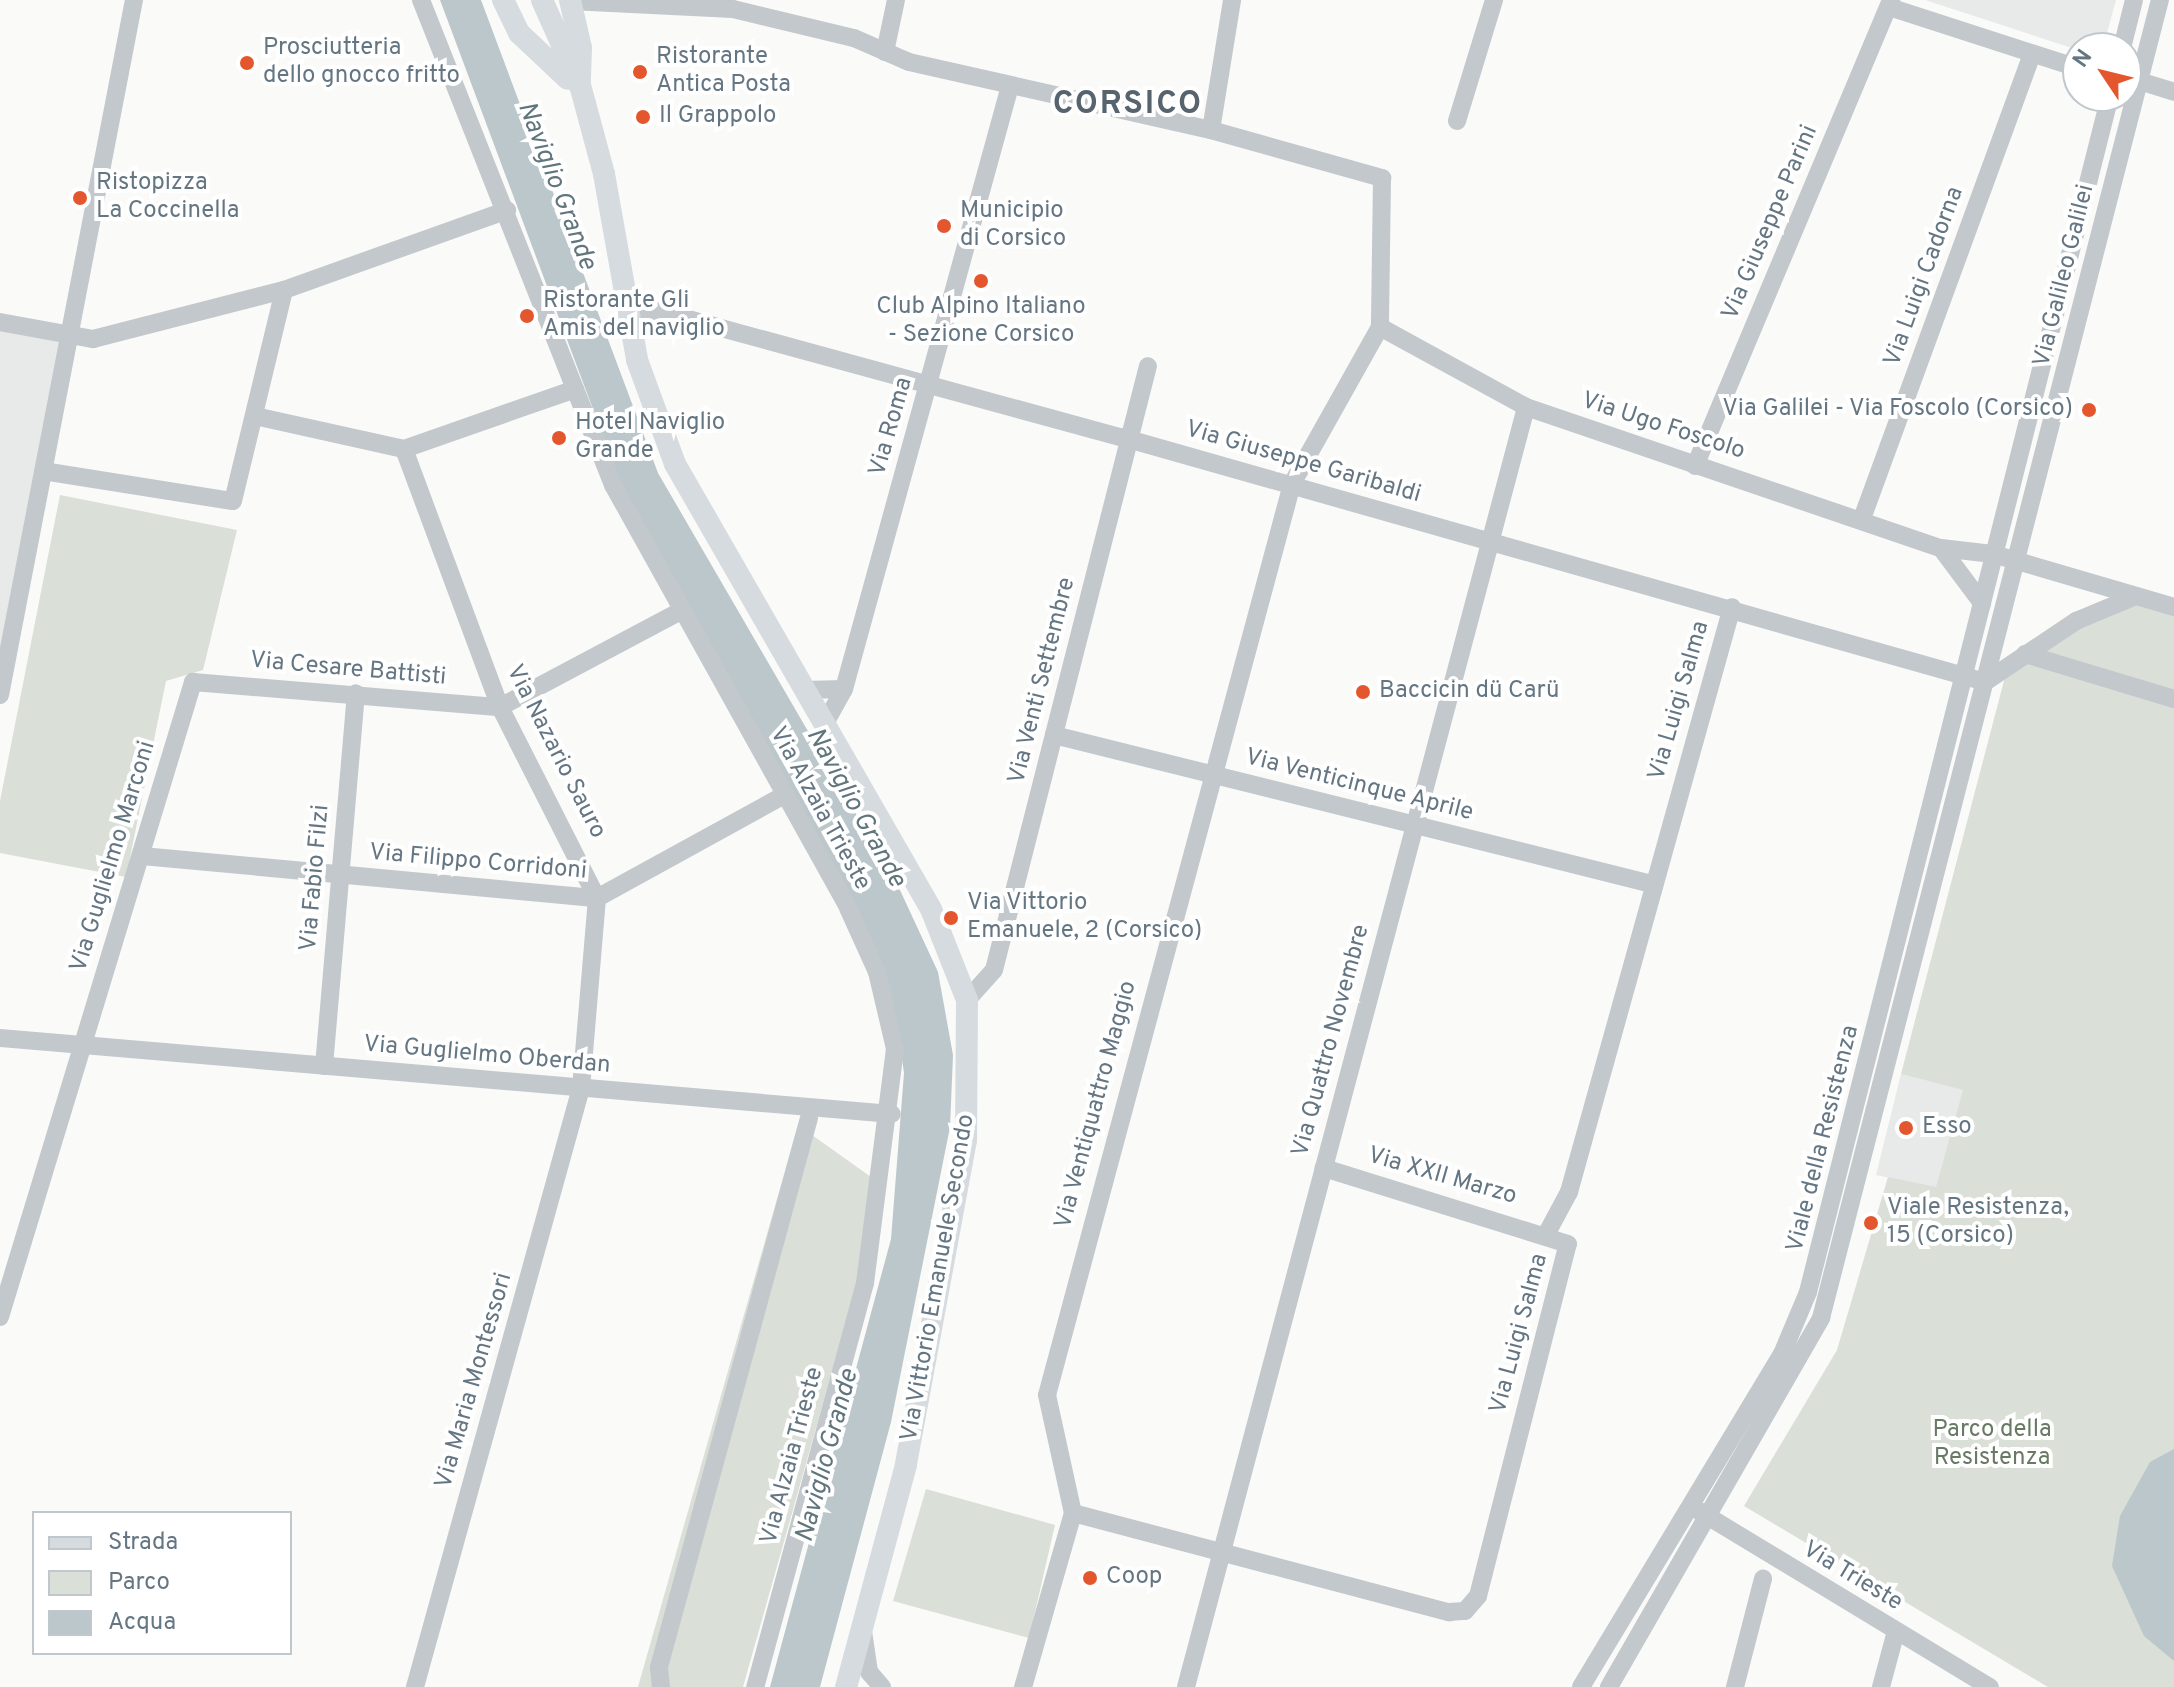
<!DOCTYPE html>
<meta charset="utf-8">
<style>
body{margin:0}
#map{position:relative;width:2174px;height:1687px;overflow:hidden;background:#fafaf8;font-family:Overpass,sans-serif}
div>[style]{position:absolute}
.built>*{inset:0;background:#e8e9e9}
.green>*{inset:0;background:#dadfd7}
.water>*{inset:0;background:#bbc7cb}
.minor>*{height:18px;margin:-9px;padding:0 9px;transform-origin:9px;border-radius:9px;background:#c3c8cc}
.major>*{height:22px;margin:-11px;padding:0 11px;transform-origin:11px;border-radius:11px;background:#d6dbdf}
.dots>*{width:22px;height:22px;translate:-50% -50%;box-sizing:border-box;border:4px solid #fff;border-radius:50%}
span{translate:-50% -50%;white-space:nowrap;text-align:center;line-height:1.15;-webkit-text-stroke:8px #fff;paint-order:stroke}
.poi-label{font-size:24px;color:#657683}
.left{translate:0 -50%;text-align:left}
.right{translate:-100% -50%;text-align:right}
.street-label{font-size:24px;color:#657683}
.park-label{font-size:24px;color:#687a64}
.water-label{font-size:26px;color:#60757c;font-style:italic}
.district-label{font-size:32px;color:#57646e;font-weight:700;letter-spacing:2px}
.legend{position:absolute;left:32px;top:1511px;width:260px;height:144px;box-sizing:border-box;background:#fff;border:2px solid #c1c8cd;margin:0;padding:10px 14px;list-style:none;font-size:24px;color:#657683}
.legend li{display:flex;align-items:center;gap:16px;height:40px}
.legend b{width:40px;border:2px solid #c1c8cd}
.north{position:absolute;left:2062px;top:32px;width:80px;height:80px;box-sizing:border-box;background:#fff;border:2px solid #c1c8cd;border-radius:50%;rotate:305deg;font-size:22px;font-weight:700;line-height:32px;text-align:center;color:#657683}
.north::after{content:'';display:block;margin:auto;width:28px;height:36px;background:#e4572e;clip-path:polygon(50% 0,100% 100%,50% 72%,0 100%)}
</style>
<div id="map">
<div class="built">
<div style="clip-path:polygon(1925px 0,2116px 0,2103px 48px,2078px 50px)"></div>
<div style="clip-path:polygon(0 327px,60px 342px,0 655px)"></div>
<div style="clip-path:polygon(1901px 1074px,1964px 1090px,1936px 1188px,1876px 1175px)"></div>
</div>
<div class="green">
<div style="clip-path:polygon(60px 495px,237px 530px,203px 670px,166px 681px,126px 877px,0 853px,0 801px)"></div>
<div style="clip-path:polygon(2144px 602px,2174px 612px,2174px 1687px,2048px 1687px,1744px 1506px,1837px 1350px,1888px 1177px,1936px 1187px,1963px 1090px,1901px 1074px,2006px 673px,2087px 623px)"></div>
<div style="clip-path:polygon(798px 1125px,871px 1177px,858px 1279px,743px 1687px,638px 1687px)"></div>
<div style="clip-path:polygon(926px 1489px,1055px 1525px,1029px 1638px,893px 1601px)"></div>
</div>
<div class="water">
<div style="clip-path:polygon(440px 0,481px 0,658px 473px,899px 888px,938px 972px,953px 1055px,950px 1127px,891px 1422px,820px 1687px,770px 1687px,891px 1239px,904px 1073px,898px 1031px,884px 975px,618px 476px)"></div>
<div style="clip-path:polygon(2174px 1449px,2174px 1661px,2144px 1636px,2112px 1566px,2120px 1516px,2150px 1462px)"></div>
</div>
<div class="minor">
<div style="left:421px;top:0;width:522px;rotate:68.4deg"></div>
<div style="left:613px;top:485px;width:484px;rotate:60.9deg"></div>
<div style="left:848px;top:908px;width:70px;rotate:65.6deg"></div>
<div style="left:877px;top:972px;width:79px;rotate:76.8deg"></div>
<div style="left:895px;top:1049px;width:236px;rotate:97.3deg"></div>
<div style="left:865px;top:1283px;width:419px;rotate:105.2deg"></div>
<div style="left:570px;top:1px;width:163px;rotate:2.8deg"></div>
<div style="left:733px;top:9px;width:124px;rotate:13.5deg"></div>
<div style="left:854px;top:38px;width:60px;rotate:23.6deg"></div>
<div style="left:909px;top:62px;width:310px;rotate:12.7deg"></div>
<div style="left:1211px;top:130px;width:178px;rotate:15.7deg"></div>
<div style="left:1382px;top:178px;width:149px;rotate:90.8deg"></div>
<div style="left:1380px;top:327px;width:180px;rotate:119.3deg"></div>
<div style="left:1292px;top:484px;width:943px;rotate:105.05deg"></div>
<div style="left:1047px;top:1395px;width:121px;rotate:77.6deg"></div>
<div style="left:1073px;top:1513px;width:181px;rotate:106deg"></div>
<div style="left:1889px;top:7px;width:199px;rotate:17.9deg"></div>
<div style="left:2122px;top:48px;width:49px;rotate:-76deg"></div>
<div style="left:885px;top:52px;width:53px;rotate:-78.1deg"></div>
<div style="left:2139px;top:81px;width:37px;rotate:17deg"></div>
<div style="left:1457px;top:121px;width:127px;rotate:-73deg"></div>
<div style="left:1211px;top:130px;width:132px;rotate:-80.8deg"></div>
<div style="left:626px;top:311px;width:33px"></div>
<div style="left:659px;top:311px;width:479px;rotate:15.3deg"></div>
<div style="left:1121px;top:437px;width:898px;rotate:15.83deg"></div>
<div style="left:1985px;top:682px;width:110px;rotate:-33.8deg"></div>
<div style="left:2076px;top:621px;width:65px;rotate:-22.6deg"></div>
<div style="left:0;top:322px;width:95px;rotate:10.4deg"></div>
<div style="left:93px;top:339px;width:197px;rotate:-14.4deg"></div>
<div style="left:284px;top:290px;width:237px;rotate:-19.7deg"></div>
<div style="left:1380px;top:327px;width:166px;rotate:28.7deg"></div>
<div style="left:1526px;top:407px;width:438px;rotate:18.8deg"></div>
<div style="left:1941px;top:548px;width:52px;rotate:6.6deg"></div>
<div style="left:1993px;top:554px;width:189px;rotate:16.3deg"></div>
<div style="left:255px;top:416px;width:153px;rotate:12.5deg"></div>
<div style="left:404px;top:449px;width:181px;rotate:-19.3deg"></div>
<div style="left:404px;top:449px;width:275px;rotate:69.6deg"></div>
<div style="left:500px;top:707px;width:214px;rotate:63.1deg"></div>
<div style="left:597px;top:898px;width:191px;rotate:94.8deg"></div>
<div style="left:581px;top:1088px;width:622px;rotate:105.49deg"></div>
<div style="left:1695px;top:466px;width:506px;rotate:-67.19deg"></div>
<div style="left:43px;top:471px;width:192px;rotate:9deg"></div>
<div style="left:233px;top:501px;width:217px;rotate:-76.4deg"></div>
<div style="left:1863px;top:516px;width:492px;rotate:-69.9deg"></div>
<div style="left:1941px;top:548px;width:69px;rotate:53.3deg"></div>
<div style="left:2025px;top:654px;width:156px;rotate:16.8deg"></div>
<div style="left:804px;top:690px;width:40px;rotate:-1.4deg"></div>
<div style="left:0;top:695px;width:708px;rotate:-79.09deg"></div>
<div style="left:824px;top:725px;width:41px;rotate:-60.9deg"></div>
<div style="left:844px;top:689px;width:625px;rotate:-74.61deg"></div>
<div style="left:1054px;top:735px;width:616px;rotate:13.99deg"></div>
<div style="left:142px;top:856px;width:457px;rotate:5.3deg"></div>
<div style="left:597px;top:898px;width:213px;rotate:-28.8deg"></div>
<div style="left:967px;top:1000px;width:40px;rotate:-48deg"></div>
<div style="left:994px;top:970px;width:623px;rotate:-75.7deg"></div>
<div style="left:0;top:1038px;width:895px;rotate:4.87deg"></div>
<div style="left:324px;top:1066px;width:374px;rotate:-85.1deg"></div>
<div style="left:1547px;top:1233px;width:47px;rotate:-61.8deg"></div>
<div style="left:1569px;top:1192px;width:607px;rotate:-74.43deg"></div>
<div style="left:0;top:1317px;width:664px;rotate:-73.09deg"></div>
<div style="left:193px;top:682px;width:308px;rotate:4.7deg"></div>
<div style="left:500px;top:707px;width:203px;rotate:-28deg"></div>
<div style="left:1699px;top:1511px;width:340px;rotate:31.2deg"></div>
<div style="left:1073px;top:1513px;width:389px;rotate:14.8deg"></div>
<div style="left:1449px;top:1612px;width:16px;rotate:-4deg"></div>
<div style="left:1465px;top:1611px;width:20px;rotate:-49deg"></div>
<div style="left:1478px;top:1596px;width:363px;rotate:-75.7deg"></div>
<div style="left:1568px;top:1244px;width:256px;rotate:-162.7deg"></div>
<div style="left:863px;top:1631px;width:41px;rotate:81.7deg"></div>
<div style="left:869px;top:1672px;width:20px;rotate:49deg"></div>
<div style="left:661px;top:1687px;width:20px;rotate:-96deg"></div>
<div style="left:659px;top:1667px;width:569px;rotate:-74.72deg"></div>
<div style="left:1186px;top:1687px;width:1324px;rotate:-75.12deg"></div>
<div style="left:1581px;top:1687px;width:389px;rotate:-58.9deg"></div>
<div style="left:1782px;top:1354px;width:67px;rotate:-67.2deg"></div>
<div style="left:1808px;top:1292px;width:1234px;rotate:-75.83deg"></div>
<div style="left:1609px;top:1687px;width:426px;rotate:-60.1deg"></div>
<div style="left:1821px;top:1318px;width:1361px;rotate:-75.58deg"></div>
<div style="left:1735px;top:1687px;width:112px;rotate:-75.5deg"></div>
<div style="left:1881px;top:1687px;width:58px;rotate:-75deg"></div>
</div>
<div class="major">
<div style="left:503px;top:0;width:37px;rotate:64deg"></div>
<div style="left:519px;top:33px;width:67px;rotate:43.2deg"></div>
<div style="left:542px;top:0;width:93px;rotate:65.9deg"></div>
<div style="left:580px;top:85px;width:92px;rotate:74.9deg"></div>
<div style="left:604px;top:174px;width:189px;rotate:79.9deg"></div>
<div style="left:637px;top:360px;width:111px;rotate:69.9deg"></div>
<div style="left:675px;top:464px;width:513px;rotate:60.09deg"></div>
<div style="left:931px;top:909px;width:98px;rotate:68.4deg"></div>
<div style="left:967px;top:1000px;width:140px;rotate:90.4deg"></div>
<div style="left:966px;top:1140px;width:330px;rotate:100.5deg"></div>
<div style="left:906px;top:1465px;width:230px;rotate:105.1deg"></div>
<div style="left:570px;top:0;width:49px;rotate:77.1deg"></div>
<div style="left:581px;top:48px;width:37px;rotate:92deg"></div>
</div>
<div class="dots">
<div style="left:247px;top:63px;background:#e4572e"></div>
<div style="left:640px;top:72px;background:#e4572e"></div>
<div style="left:643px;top:117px;background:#e4572e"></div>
<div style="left:80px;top:198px;background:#e4572e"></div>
<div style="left:944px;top:226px;background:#e4572e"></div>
<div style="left:981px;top:281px;background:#e4572e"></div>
<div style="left:527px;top:316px;background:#e4572e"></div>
<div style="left:2089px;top:410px;background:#e4572e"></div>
<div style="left:559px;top:438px;background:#e4572e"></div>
<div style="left:1363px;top:692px;background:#e4572e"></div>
<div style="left:951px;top:918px;background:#e4572e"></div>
<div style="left:1906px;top:1128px;background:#e4572e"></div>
<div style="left:1871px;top:1223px;background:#e4572e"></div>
<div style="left:1090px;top:1578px;background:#e4572e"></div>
</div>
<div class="poi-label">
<span class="left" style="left:263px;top:63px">Prosciutteria<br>dello gnocco fritto</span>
<span class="left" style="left:656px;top:72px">Ristorante<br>Antica Posta</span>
<span class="left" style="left:659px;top:117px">Il Grappolo</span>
<span class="left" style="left:96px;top:198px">Ristopizza<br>La Coccinella</span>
<span class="left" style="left:960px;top:226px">Municipio<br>di Corsico</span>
<span class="left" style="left:543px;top:316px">Ristorante Gli<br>Amis del naviglio</span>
<span style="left:981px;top:322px">Club Alpino Italiano<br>- Sezione Corsico</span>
<span class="right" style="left:2073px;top:410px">Via Galilei - Via Foscolo (Corsico)</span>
<span class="left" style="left:575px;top:438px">Hotel Naviglio<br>Grande</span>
<span class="left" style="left:1379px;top:692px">Baccicin dü Carü</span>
<span class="left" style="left:967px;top:918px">Via Vittorio<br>Emanuele, 2 (Corsico)</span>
<span class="left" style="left:1922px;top:1128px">Esso</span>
<span class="left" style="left:1887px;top:1223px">Viale Resistenza,<br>15 (Corsico)</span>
<span class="left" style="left:1106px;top:1578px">Coop</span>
</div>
<div class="street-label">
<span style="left:1771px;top:223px;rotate:-67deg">Via Giuseppe Parini</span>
<span style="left:2065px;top:276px;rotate:-76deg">Via Galileo Galilei</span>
<span style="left:1925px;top:277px;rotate:-70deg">Via Luigi Cadorna</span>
<span style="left:892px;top:427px;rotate:-74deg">Via Roma</span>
<span style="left:1663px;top:427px;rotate:18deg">Via Ugo Foscolo</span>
<span style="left:1303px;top:463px;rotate:16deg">Via Giuseppe Garibaldi</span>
<span style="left:348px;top:670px;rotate:5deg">Via Cesare Battisti</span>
<span style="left:1043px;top:681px;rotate:-76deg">Via Venti Settembre</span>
<span style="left:1680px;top:701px;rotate:-74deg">Via Luigi Salma</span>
<span style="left:555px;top:752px;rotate:63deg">Via Nazario Sauro</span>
<span style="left:1359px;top:786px;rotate:14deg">Via Venticinque Aprile</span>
<span style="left:819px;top:809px;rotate:61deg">Via Alzaia Trieste</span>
<span style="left:114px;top:857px;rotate:-73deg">Via Guglielmo Marconi</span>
<span style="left:478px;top:863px;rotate:5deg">Via Filippo Corridoni</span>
<span style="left:316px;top:878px;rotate:-85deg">Via Fabio Filzi</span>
<span style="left:1332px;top:1041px;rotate:-75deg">Via Quattro Novembre</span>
<span style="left:487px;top:1056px;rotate:5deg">Via Guglielmo Oberdan</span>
<span style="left:1097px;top:1105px;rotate:-75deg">Via Ventiquattro Maggio</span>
<span style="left:1824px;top:1139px;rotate:-76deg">Viale della Resistenza</span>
<span style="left:1442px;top:1177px;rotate:16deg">Via XXII Marzo</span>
<span style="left:939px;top:1278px;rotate:-80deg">Via Vittorio Emanuele Secondo</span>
<span style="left:1520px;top:1334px;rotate:-75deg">Via Luigi Salma</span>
<span style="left:475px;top:1381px;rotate:-74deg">Via Maria Montessori</span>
<span style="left:793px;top:1456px;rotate:-75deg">Via Alzaia Trieste</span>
<span style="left:1852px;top:1577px;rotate:31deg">Via Trieste</span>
</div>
<div class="park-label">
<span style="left:1992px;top:1445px">Parco della<br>Resistenza</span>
</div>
<div class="water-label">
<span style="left:556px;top:186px;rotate:69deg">Naviglio Grande</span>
<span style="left:855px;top:808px;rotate:61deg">Naviglio Grande</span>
<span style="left:828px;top:1456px;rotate:-75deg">Naviglio Grande</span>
</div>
<div class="district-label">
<span style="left:1128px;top:105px">CORSICO</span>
</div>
<ul class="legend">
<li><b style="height:10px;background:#d6dbdf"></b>Strada</li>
<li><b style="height:22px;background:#dadfd7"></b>Parco</li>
<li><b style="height:22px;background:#bbc7cb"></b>Acqua</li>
</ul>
<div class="north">N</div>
</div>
